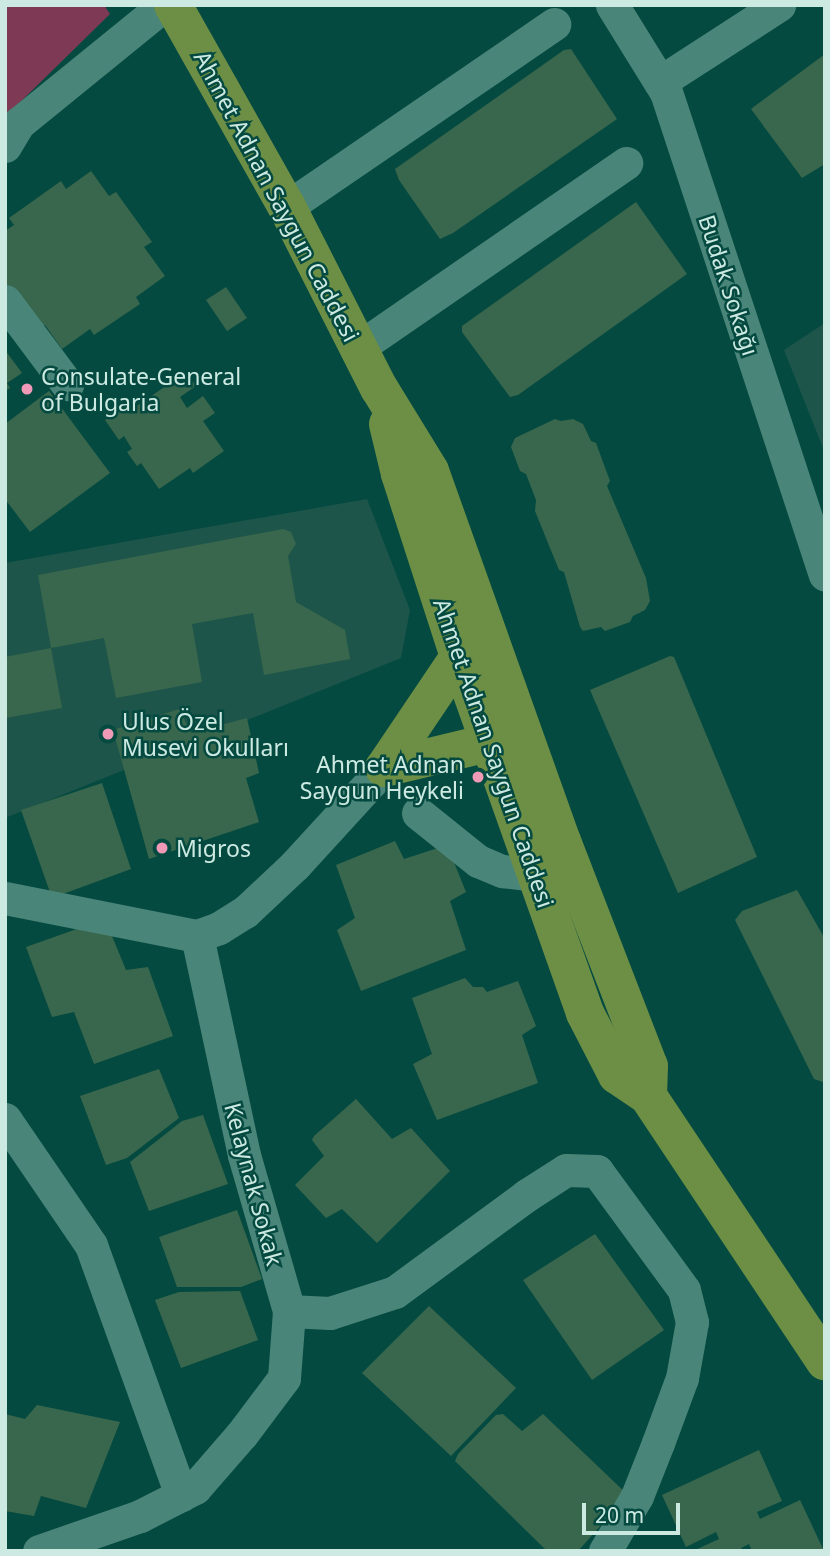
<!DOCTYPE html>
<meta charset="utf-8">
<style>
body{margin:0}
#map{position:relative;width:830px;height:1556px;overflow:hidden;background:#054a40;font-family:"Noto Sans",sans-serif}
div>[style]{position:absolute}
.built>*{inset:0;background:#1e554a}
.green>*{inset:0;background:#7e3a54}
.building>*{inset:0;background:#39674d}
.minor>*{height:33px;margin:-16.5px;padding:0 16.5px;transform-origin:16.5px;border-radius:16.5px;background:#4a8579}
.major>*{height:38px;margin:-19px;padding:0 19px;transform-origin:19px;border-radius:19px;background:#6d8f45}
.dots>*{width:19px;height:19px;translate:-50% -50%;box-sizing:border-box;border:4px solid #054a40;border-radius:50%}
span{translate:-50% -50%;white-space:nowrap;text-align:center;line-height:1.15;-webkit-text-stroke:5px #054a40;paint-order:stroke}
.street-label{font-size:23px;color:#cceae2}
.poi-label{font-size:23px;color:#cceae2}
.left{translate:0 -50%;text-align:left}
.right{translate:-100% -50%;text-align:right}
.frame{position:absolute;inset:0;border:7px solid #cceae2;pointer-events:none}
.scale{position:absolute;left:582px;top:1503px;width:98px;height:32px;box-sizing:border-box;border:4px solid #cceae2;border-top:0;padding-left:9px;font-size:21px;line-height:24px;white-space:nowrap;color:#cceae2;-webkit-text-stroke:5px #054a40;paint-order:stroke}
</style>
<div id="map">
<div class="built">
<div style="clip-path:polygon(825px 323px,825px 453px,784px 350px)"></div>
<div style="clip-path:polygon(367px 499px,410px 610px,401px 658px,5px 818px,5px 563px)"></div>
</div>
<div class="green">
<div style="clip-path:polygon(5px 5px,104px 5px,110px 14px,5px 117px)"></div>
</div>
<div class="building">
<div style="clip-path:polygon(571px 49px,617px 119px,453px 233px,440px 239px,399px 180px,395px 169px,564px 50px)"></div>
<div style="clip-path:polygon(825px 54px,825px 164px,802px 178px,751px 109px)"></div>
<div style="clip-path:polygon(91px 171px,109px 196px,116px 192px,152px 242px,144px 247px,165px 276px,136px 297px,140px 304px,94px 335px,90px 329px,62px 349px,45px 325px,38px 331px,5px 283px,5px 231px,14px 225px,9px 218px,61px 181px,66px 189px)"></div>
<div style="clip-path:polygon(636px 202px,687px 274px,518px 395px,510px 397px,462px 332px,462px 326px)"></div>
<div style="clip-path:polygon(226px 287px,247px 318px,227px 331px,206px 300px)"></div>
<div style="clip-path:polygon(5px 350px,22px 373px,7px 383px,10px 388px,5px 391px)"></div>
<div style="clip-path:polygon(186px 372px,196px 386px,180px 397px,187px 408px,203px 396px,215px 413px,203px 421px,224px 451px,193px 473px,190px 468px,159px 489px,141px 463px,137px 466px,127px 452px,132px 449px,124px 436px,119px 440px,105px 420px,128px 404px,131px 410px)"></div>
<div style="clip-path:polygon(49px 391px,110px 473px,30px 532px,5px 499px,5px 424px)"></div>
<div style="clip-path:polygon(555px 419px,561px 421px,573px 419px,583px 424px,591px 441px,596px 443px,610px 481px,607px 486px,646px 578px,650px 601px,645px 610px,633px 616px,630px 622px,605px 631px,601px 627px,583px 631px,580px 627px,564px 572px,559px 570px,535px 511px,536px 500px,526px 474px,520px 471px,511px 447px,515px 438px)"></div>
<div style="clip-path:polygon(283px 529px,291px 532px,296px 544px,288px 556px,296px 602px,345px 630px,350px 659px,264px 675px,253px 613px,192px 624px,202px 682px,116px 698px,104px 638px,51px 648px,38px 575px)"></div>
<div style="clip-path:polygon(51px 648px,62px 708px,5px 718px,5px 657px)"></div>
<div style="clip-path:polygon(670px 656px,674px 657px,757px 857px,678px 893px,590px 690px)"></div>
<div style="clip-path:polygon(179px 709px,191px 733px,247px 718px,259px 773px,246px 778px,259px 822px,149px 859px,113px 730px)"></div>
<div style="clip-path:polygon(102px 783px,131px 869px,52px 898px,21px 810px)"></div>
<div style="clip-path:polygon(395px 841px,404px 859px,447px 845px,466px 892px,450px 901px,466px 950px,361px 991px,337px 930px,355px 918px,336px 865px)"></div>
<div style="clip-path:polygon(797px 890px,825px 939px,823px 1082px,814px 1079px,735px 920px,742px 911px)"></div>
<div style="clip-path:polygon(105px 919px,126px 970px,148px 967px,173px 1036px,94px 1064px,74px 1012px,52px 1017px,26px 947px)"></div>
<div style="clip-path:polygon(465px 978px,473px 987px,483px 987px,487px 992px,518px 981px,536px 1026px,522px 1035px,538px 1083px,437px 1120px,413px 1064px,432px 1054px,412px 998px)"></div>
<div style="clip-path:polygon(159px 1069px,179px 1118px,127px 1158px,106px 1165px,80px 1096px)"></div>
<div style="clip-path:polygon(356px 1099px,392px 1139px,411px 1128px,450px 1171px,377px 1243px,342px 1209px,326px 1218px,295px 1185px,324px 1156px,312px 1140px,314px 1136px)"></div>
<div style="clip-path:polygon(203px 1115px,228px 1184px,149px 1211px,130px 1162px,182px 1121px)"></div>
<div style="clip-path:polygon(237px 1210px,262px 1279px,241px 1287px,177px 1287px,159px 1237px)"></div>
<div style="clip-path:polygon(595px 1234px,664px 1330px,592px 1380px,523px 1280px)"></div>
<div style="clip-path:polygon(240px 1291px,258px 1340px,181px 1368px,155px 1300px,179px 1292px)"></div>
<div style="clip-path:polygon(429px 1306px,516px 1388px,451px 1456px,362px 1373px)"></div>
<div style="clip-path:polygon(37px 1405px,120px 1422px,86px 1508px,41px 1496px,34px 1516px,5px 1511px,5px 1414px,25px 1419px)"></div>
<div style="clip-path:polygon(503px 1414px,522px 1431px,543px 1414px,628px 1495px,578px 1551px,547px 1551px,455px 1461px,458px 1454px,496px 1415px)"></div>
<div style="clip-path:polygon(759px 1450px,782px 1501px,757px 1512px,760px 1519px,800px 1500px,824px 1551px,752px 1551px,749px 1544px,741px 1548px,743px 1551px,693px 1551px,719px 1539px,716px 1532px,686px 1547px,662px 1495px)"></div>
</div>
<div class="minor">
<div style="left:612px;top:5px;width:102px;rotate:58.2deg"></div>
<div style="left:666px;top:92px;width:508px;rotate:71.78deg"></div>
<div style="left:660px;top:82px;width:142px;rotate:-32.9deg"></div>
<div style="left:5px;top:146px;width:27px;rotate:-59deg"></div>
<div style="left:19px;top:123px;width:187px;rotate:-39.1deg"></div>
<div style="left:287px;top:207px;width:324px;rotate:-34.4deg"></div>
<div style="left:5px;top:301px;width:104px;rotate:53.2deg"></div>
<div style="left:358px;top:348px;width:326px;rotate:-34.6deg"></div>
<div style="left:418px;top:813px;width:77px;rotate:38.7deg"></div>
<div style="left:478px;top:861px;width:26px;rotate:23deg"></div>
<div style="left:502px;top:871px;width:34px;rotate:7deg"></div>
<div style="left:5px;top:898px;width:196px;rotate:11.2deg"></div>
<div style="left:5px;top:1119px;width:153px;rotate:55.7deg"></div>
<div style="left:91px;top:1245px;width:266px;rotate:70.2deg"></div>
<div style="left:289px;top:1311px;width:41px;rotate:2.8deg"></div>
<div style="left:330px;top:1313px;width:68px;rotate:-17.9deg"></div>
<div style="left:395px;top:1292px;width:164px;rotate:-36.3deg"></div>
<div style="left:527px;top:1195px;width:46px;rotate:-32.7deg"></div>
<div style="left:566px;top:1170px;width:31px;rotate:2deg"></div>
<div style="left:597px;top:1171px;width:147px;rotate:53.8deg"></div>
<div style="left:684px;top:1290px;width:33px;rotate:76deg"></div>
<div style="left:692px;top:1322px;width:57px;rotate:100.1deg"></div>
<div style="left:682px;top:1378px;width:69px;rotate:110.3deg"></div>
<div style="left:658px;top:1443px;width:57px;rotate:111.6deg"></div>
<div style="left:637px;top:1496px;width:64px;rotate:120.2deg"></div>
<div style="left:39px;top:1551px;width:107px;rotate:-19.1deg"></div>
<div style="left:140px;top:1516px;width:62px;rotate:-27deg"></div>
<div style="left:195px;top:1488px;width:72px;rotate:-49deg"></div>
<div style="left:242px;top:1434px;width:70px;rotate:-53.1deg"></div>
<div style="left:284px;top:1378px;width:67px;rotate:-85.7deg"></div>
<div style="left:289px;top:1311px;width:162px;rotate:-106.1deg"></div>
<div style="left:244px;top:1155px;width:224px;rotate:-102.1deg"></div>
<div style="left:197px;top:936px;width:23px;rotate:-20deg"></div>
<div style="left:219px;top:928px;width:31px;rotate:-32deg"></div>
<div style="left:245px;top:912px;width:69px;rotate:-43.2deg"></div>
<div style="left:295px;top:865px;width:132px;rotate:-47.5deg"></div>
</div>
<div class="major">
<div style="left:173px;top:5px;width:232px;rotate:60.6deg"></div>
<div style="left:287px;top:207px;width:203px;rotate:63.1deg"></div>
<div style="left:379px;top:388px;width:97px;rotate:58.4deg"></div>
<div style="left:430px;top:471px;width:393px;rotate:70.4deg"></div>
<div style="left:562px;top:841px;width:241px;rotate:68.9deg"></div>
<div style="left:649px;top:1066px;width:30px;rotate:92deg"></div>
<div style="left:388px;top:424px;width:51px;rotate:76.5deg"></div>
<div style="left:400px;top:474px;width:192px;rotate:72.1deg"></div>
<div style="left:459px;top:657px;width:378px;rotate:70.5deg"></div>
<div style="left:585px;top:1013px;width:70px;rotate:62.7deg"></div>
<div style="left:617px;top:1075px;width:37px;rotate:34deg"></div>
<div style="left:648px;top:1096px;width:319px;rotate:56.3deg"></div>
<div style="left:459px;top:657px;width:57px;rotate:32.9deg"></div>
<div style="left:507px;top:688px;width:58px;rotate:109.1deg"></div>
<div style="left:488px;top:743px;width:107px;rotate:166.5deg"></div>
<div style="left:384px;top:768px;width:134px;rotate:-56deg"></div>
</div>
<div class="dots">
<div style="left:27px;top:389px;background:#f09ab7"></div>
<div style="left:108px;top:734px;background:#f09ab7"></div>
<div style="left:478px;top:777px;background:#f09ab7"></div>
<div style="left:162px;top:848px;background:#f09ab7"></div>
</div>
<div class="street-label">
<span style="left:277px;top:196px;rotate:62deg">Ahmet Adnan Saygun Caddesi</span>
<span style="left:729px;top:285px;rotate:72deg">Budak Sokağı</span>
<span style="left:494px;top:753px;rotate:71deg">Ahmet Adnan Saygun Caddesi</span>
<span style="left:254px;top:1184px;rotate:75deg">Kelaynak Sokak</span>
</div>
<div class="poi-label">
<span class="left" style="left:41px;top:389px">Consulate-General<br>of Bulgaria</span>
<span class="left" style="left:122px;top:734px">Ulus Özel<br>Musevi Okulları</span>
<span class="right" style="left:464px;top:777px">Ahmet Adnan<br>Saygun Heykeli</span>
<span class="left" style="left:176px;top:848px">Migros</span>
</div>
<div class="frame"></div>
<div class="scale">20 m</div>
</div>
